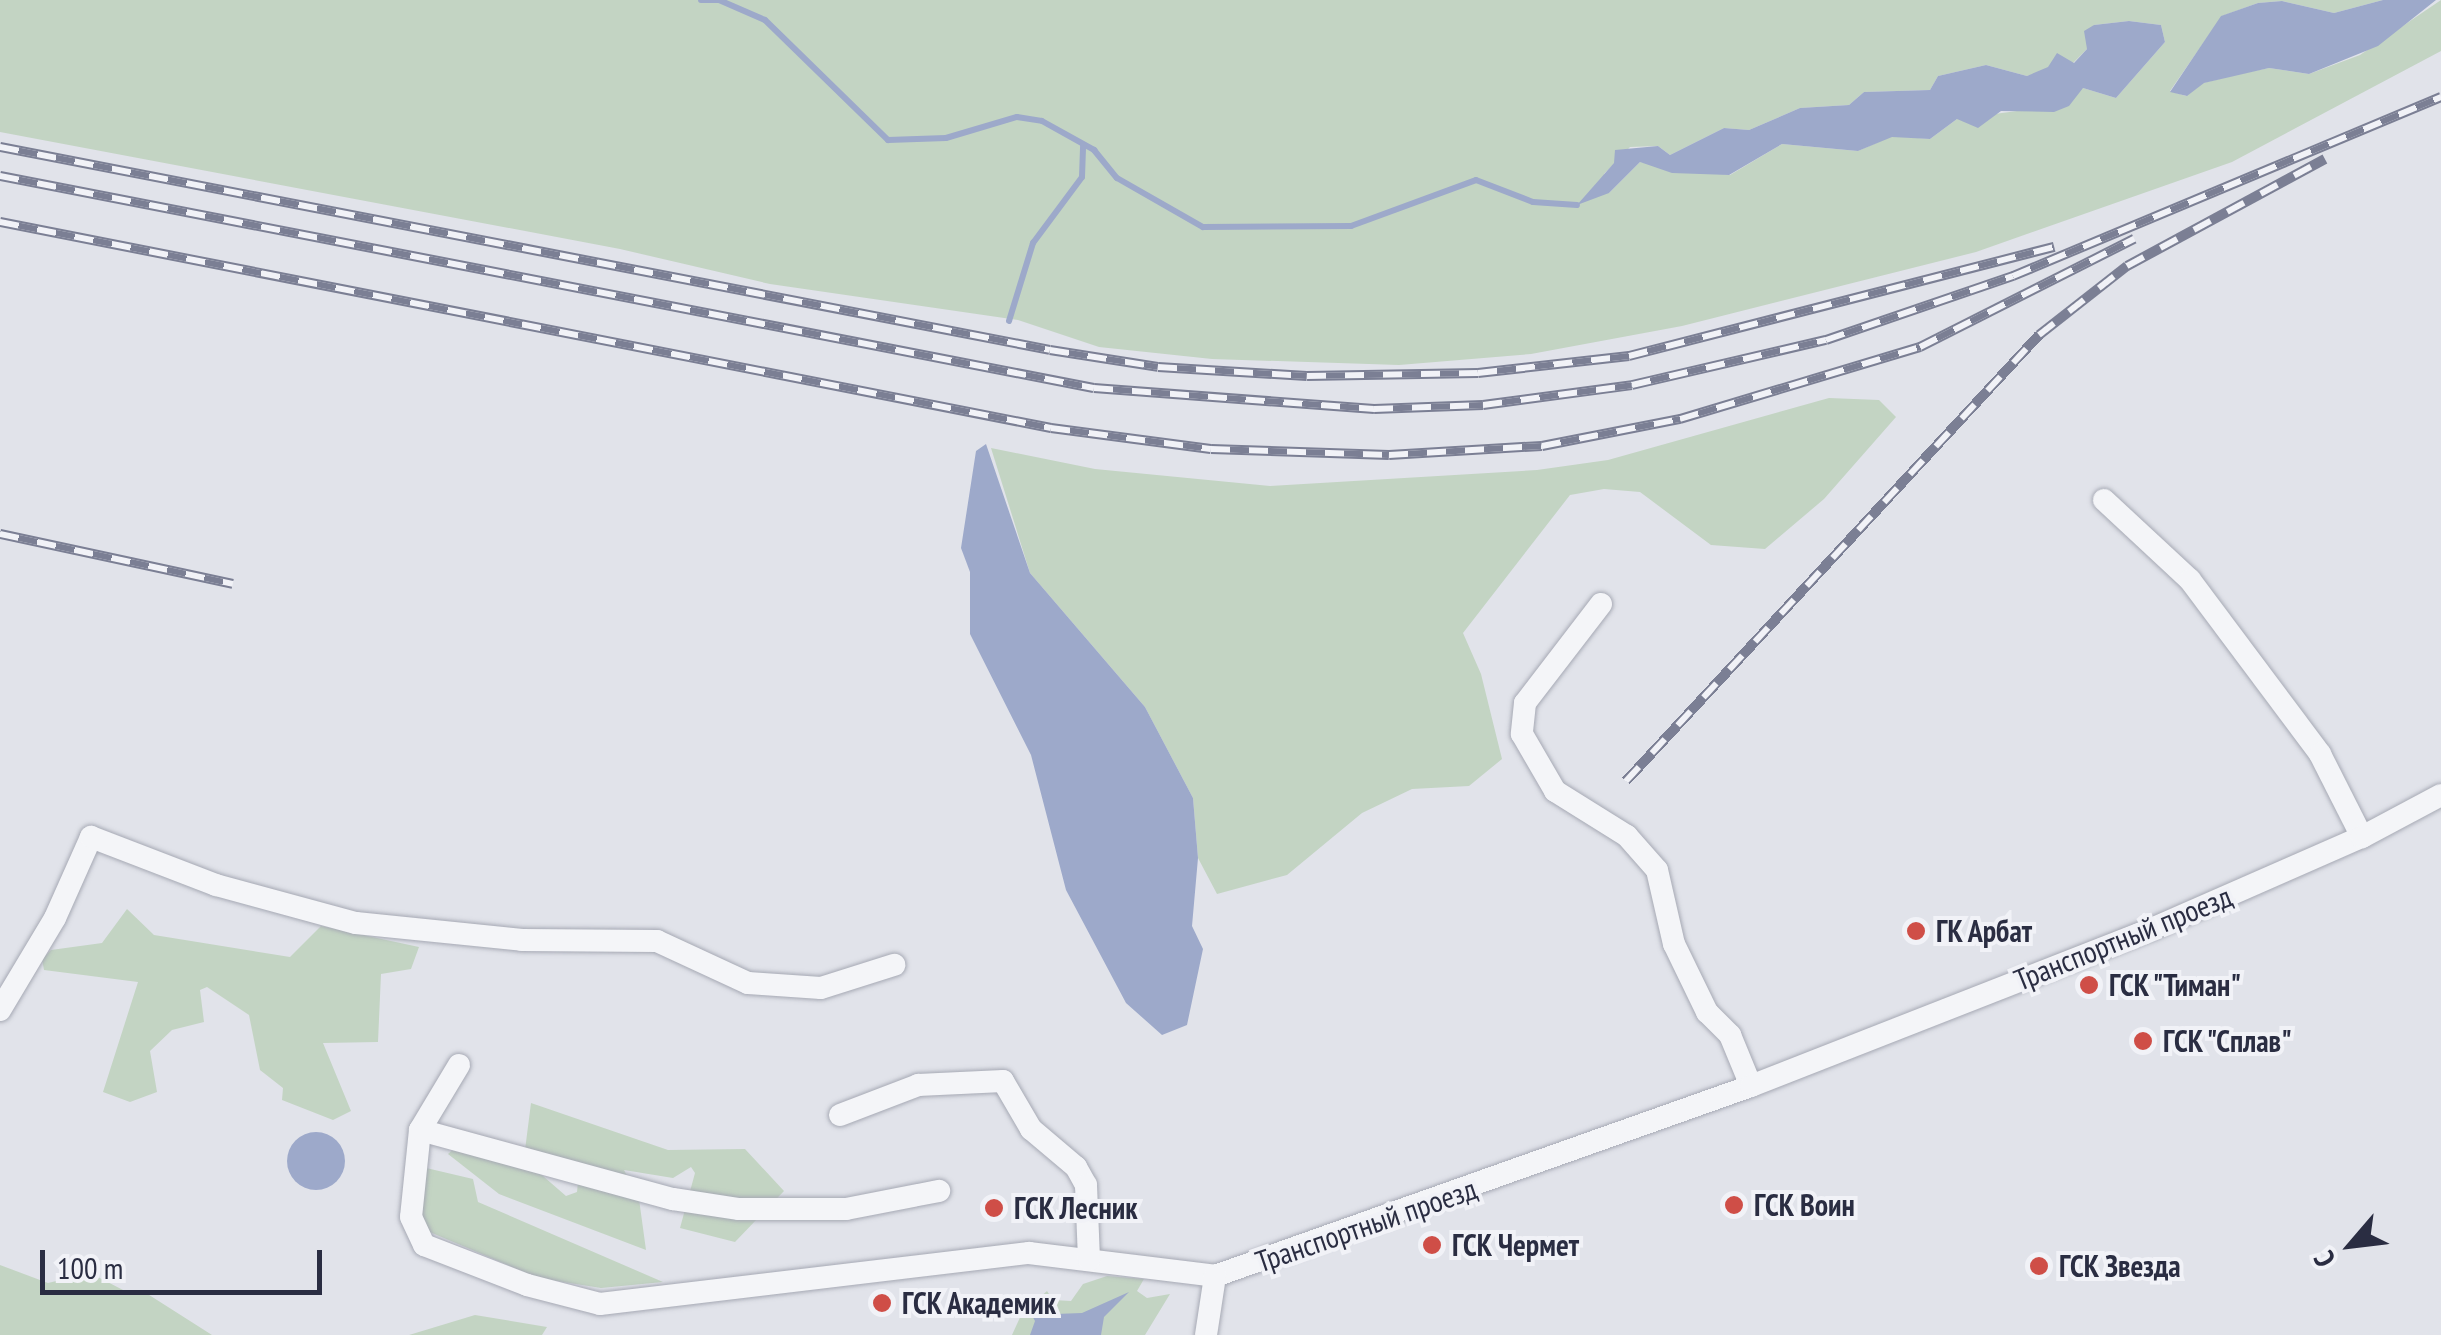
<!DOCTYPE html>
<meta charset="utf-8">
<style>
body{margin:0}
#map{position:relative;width:2441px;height:1335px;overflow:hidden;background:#e1e3ea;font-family:"PT Sans Narrow",sans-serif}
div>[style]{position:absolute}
.green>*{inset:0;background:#c3d4c3}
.water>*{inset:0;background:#9da9ca}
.round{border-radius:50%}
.stream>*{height:6px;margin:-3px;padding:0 3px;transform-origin:3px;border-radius:3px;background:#9da9ca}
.roads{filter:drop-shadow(0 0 2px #a6a9b4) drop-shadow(0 0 2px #a6a9b4)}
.minor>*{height:22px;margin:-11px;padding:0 11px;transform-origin:11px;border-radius:11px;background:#f4f5f8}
.rail>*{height:10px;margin-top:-5px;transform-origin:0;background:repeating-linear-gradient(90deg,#f1f2f7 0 19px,#7b7f94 0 38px);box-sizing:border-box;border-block:2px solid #7b7f94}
.dots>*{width:28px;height:28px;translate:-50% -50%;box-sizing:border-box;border:5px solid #f1f2f7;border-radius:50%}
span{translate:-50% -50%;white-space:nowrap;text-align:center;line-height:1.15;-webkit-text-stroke:8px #f1f2f7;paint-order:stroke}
.poi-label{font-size:30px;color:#2a2d42;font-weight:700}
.left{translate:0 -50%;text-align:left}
.street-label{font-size:30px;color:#2a2d42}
.north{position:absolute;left:2301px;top:1195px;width:100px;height:100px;-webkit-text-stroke:8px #f1f2f7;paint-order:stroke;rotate:242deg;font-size:28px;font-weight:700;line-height:40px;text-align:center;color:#2a2d42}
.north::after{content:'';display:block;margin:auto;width:35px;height:45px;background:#2a2d42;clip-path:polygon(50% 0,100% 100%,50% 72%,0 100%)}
.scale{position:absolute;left:40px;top:1250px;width:282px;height:45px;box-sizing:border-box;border:5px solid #2a2d42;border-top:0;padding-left:12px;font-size:30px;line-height:35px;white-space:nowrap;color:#2a2d42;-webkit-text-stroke:8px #f1f2f7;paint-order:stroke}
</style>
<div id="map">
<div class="green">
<div style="clip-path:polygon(evenodd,0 0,2383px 0,2334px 13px,2282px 1px,2258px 3px,2222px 16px,2170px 91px,2186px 96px,2203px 83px,2239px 74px,2269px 68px,2309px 74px,2360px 55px,2441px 0,2441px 51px,2232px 162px,1976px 252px,1682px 326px,1531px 354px,1399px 365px,1212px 359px,1099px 347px,1018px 320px,770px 284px,620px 249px,0 132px,0 0,2129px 21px,2161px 25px,2165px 42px,2116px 98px,2083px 88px,2017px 111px,1957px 119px,1930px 139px,1892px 136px,1858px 151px,1782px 144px,1730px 175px,1640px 162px,1609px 193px,1604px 174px,1630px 147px,1658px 146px,1670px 155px,1724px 128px,1749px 130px,1800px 108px,1849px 105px,1864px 92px,1930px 90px,1938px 76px,1986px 65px,2027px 76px,2073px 63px,2087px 49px,2094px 25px,2129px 21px)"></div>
<div style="clip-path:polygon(1829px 398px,1879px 400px,1896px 417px,1824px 499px,1765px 549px,1711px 545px,1640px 492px,1604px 489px,1570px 495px,1463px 633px,1481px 674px,1502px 759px,1469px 786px,1412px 789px,1362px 813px,1287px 875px,1217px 894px,1198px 858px,1193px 798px,1145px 707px,1030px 573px,991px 448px,1095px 469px,1270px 486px,1537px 470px,1608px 460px)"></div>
<div style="clip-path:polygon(127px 909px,154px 935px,290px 957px,321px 926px,419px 947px,411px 969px,381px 974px,378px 1042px,323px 1043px,351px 1111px,333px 1120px,282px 1100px,283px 1088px,260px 1070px,249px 1015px,207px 987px,200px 990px,204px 1022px,172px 1030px,150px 1051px,157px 1092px,130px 1102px,103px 1092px,138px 982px,44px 970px,42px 959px,51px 950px,102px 943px)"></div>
<div style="clip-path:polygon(531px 1103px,668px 1150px,745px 1149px,784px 1191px,735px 1242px,680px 1228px,695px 1173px,691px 1167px,673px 1178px,624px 1170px,639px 1199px,646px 1250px,499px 1194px,448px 1154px,457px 1146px,528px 1163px,566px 1196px,577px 1192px,578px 1182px,525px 1150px)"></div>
<div style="clip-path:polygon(422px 1167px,473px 1179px,478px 1202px,663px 1282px,601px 1288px,538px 1278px,425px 1230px,417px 1200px)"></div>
<div style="clip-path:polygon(0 1265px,48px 1283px,90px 1273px,125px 1291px,146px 1293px,212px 1335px,0 1335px)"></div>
<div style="clip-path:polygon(1107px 1276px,1144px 1279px,1137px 1291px,1147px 1298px,1170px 1294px,1145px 1335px,1012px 1335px,1022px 1313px,1047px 1291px,1053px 1300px,1071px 1301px,1083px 1284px)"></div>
<div style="clip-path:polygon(475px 1315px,547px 1327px,542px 1335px,409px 1335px)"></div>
</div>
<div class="water">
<div style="clip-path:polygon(2383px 0,2436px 0,2378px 46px,2309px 74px,2269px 68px,2204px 83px,2187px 96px,2170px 92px,2221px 16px,2258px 3px,2282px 1px,2334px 13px)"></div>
<div style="clip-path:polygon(2129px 21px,2161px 25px,2165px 42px,2116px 98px,2083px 88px,2069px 106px,2054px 112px,2001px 111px,1978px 128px,1957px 119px,1930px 139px,1892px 137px,1858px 151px,1782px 144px,1729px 175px,1672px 173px,1640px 162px,1609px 193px,1577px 205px,1614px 163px,1615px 150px,1658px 146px,1670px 155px,1724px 128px,1749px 130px,1800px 108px,1849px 105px,1864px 92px,1930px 90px,1938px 76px,1986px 65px,2027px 76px,2048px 67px,2057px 53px,2074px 63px,2087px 49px,2084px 31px,2094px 25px)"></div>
<div style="clip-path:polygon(986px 444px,1030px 573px,1145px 707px,1193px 798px,1198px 858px,1192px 926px,1203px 949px,1187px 1025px,1162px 1035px,1126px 1003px,1066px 890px,1031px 755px,970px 634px,970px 572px,961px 548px,976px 451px)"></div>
<div class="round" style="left:287px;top:1132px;width:58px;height:58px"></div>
<div style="clip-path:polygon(1129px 1292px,1104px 1317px,1101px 1335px,1030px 1335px,1035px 1321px,1029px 1310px,1042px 1304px,1055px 1314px,1082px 1313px)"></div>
</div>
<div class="stream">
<div style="left:701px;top:0;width:18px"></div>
<div style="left:719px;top:0;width:50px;rotate:23.5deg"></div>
<div style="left:765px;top:20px;width:172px;rotate:44.3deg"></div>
<div style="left:888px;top:140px;width:58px;rotate:-2deg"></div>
<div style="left:946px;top:138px;width:74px;rotate:-16.5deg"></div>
<div style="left:1017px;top:117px;width:25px;rotate:9deg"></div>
<div style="left:1042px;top:121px;width:60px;rotate:29.1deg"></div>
<div style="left:1094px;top:150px;width:36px;rotate:51deg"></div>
<div style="left:1117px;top:178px;width:99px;rotate:29.7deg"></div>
<div style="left:1203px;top:227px;width:148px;rotate:-0.4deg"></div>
<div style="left:1351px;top:226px;width:133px;rotate:-20.2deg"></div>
<div style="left:1476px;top:180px;width:61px;rotate:21.1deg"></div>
<div style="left:1533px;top:202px;width:44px;rotate:3.9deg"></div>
<div style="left:1009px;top:321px;width:82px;rotate:-72.9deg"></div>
<div style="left:1033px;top:243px;width:82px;rotate:-53.4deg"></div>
<div style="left:1082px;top:177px;width:32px;rotate:-88deg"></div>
</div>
<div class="roads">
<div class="minor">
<div style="left:2104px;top:500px;width:117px;rotate:42.9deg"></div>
<div style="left:2190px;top:580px;width:217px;rotate:53.2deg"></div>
<div style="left:2320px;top:754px;width:93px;rotate:63.2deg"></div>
<div style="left:1601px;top:604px;width:125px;rotate:127.5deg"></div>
<div style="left:1525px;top:703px;width:31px;rotate:96deg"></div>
<div style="left:1522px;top:734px;width:66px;rotate:59.9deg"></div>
<div style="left:1555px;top:791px;width:85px;rotate:32deg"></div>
<div style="left:1627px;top:836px;width:45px;rotate:48.6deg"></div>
<div style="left:1657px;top:870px;width:76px;rotate:77.1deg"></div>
<div style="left:1674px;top:944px;width:76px;rotate:64.1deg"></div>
<div style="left:1707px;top:1012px;width:33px;rotate:45deg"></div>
<div style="left:1730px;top:1035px;width:55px;rotate:67.6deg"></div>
<div style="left:0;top:1010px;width:107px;rotate:-59.1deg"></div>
<div style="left:55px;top:918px;width:89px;rotate:-66deg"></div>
<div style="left:91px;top:837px;width:134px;rotate:21deg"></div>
<div style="left:216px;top:885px;width:145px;rotate:15.2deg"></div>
<div style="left:356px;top:923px;width:167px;rotate:5.8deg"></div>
<div style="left:522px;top:940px;width:135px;rotate:0.4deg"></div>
<div style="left:657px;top:941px;width:100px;rotate:24.8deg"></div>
<div style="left:748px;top:983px;width:73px;rotate:3.9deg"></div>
<div style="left:821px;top:988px;width:77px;rotate:-17.5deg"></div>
<div style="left:459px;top:1065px;width:76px;rotate:121deg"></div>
<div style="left:420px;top:1130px;width:87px;rotate:95.9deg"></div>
<div style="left:411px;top:1217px;width:31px;rotate:65deg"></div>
<div style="left:424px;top:1245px;width:110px;rotate:21.2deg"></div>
<div style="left:527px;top:1285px;width:75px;rotate:14.6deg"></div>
<div style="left:600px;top:1304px;width:432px;rotate:-6.8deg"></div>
<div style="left:1029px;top:1253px;width:187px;rotate:7deg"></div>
<div style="left:1215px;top:1276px;width:569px;rotate:-19.52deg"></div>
<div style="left:1751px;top:1086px;width:431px;rotate:-21.4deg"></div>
<div style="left:2152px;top:929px;width:229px;rotate:-23.7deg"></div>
<div style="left:2362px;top:837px;width:89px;rotate:-28deg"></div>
<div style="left:840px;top:1115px;width:84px;rotate:-21deg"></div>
<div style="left:918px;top:1085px;width:85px;rotate:-2.7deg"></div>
<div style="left:1003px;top:1081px;width:56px;rotate:59.7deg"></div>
<div style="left:1031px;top:1129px;width:59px;rotate:40.2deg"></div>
<div style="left:1076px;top:1167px;width:21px;rotate:61deg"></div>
<div style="left:1086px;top:1185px;width:75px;rotate:87.7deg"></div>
<div style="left:420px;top:1130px;width:262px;rotate:15.3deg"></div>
<div style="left:673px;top:1199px;width:67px;rotate:8.6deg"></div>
<div style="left:739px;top:1209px;width:107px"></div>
<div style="left:846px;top:1209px;width:95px;rotate:-11deg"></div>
<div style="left:1206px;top:1335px;width:60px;rotate:-81.3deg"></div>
</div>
</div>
<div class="rail">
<div style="left:0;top:147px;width:1069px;rotate:10.94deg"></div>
<div style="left:1050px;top:350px;width:109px;rotate:8.9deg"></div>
<div style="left:1158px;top:367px;width:149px;rotate:3.5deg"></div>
<div style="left:1307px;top:376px;width:171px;rotate:-1deg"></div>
<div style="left:1478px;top:373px;width:152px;rotate:-6.4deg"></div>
<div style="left:1629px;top:356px;width:439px;rotate:-14.4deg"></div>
<div style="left:0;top:176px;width:1114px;rotate:10.97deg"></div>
<div style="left:1094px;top:388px;width:281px;rotate:4.3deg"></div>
<div style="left:1374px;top:409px;width:109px;rotate:-2.1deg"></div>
<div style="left:1483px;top:405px;width:150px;rotate:-7.6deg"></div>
<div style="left:1632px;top:385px;width:199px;rotate:-13.1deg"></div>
<div style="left:1826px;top:340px;width:198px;rotate:-18.9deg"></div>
<div style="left:2013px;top:276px;width:464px;rotate:-22.7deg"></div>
<div style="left:0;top:222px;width:1071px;rotate:11.09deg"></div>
<div style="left:1051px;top:428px;width:161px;rotate:7.5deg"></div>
<div style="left:1211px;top:449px;width:178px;rotate:1.9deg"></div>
<div style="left:1389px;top:455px;width:153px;rotate:-3.4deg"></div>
<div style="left:1542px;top:446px;width:141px;rotate:-11.1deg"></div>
<div style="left:1680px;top:419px;width:251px;rotate:-16.7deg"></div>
<div style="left:1920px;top:347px;width:240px;rotate:-26.8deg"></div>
<div style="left:0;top:534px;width:238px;rotate:12.1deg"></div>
<div style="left:1626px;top:781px;width:608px;rotate:-47.2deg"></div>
<div style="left:2039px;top:335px;width:112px;rotate:-38.1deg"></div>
<div style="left:2127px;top:266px;width:225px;rotate:-28.4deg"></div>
</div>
<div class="dots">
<div style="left:1916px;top:931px;background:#cf4e47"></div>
<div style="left:2089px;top:985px;background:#cf4e47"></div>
<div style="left:2143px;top:1041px;background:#cf4e47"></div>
<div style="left:1734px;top:1205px;background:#cf4e47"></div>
<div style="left:994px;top:1208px;background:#cf4e47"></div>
<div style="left:1432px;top:1245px;background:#cf4e47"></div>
<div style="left:2039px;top:1266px;background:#cf4e47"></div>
<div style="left:882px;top:1303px;background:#cf4e47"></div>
</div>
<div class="poi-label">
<span class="left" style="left:1936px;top:931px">ГК Арбат</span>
<span class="left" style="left:2109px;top:985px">ГСК "Тиман"</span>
<span class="left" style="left:2163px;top:1041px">ГСК "Сплав"</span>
<span class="left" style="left:1754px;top:1205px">ГСК Воин</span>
<span class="left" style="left:1014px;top:1208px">ГСК Лесник</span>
<span class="left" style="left:1452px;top:1245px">ГСК Чермет</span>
<span class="left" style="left:2059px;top:1266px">ГСК Звезда</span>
<span class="left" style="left:902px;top:1303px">ГСК Академик</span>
</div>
<div class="street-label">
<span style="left:2123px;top:938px;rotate:-22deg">Транспортный проезд</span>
<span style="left:1366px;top:1225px;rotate:-19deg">Транспортный проезд</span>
</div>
<div class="north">С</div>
<div class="scale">100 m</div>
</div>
